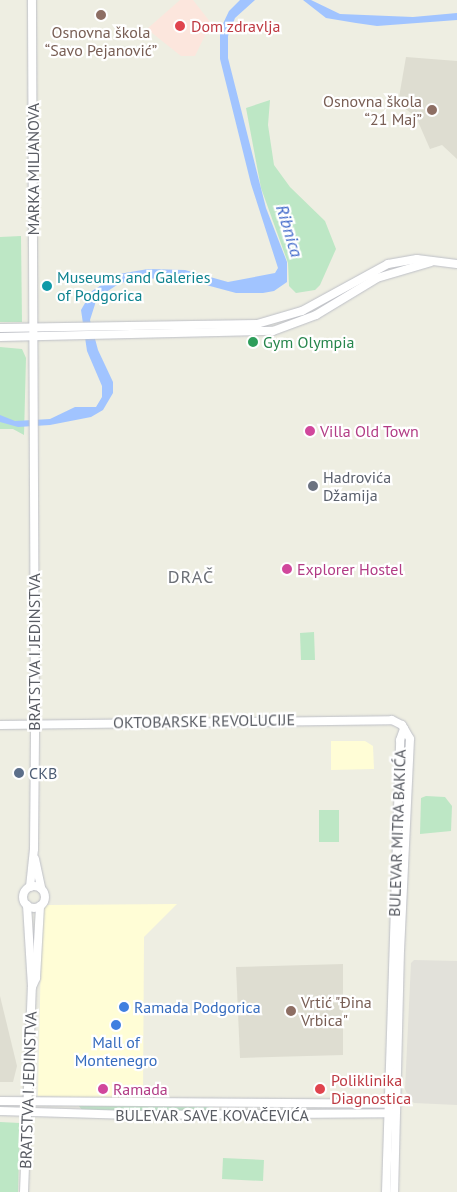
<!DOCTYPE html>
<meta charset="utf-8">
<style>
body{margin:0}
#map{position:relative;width:457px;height:1192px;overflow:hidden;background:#eeeee2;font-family:"PT Sans",sans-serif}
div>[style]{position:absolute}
.commercial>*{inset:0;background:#fffdd6}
.industrial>*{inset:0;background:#e2e1da}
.education>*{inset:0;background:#deddd1}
.medical>*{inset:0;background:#fce6dd}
.green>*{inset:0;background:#bde7c5}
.water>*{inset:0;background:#a1c4ff}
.roads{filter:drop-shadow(0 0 1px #bdbfc6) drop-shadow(0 0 1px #bdbfc6)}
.secondary>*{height:8px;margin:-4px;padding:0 4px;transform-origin:4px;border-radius:4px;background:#fff}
.secondary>.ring{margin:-4px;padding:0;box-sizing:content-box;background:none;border:8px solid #fff;border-radius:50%}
.dots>*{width:14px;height:14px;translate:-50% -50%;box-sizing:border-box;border:2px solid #fff;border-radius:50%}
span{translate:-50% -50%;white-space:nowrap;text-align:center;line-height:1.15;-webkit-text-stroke:4.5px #fff;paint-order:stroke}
.health-label{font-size:16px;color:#be3a42}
.left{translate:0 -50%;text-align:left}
.education-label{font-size:16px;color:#785e54}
.right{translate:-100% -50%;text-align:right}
.street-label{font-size:16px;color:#5a5d64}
.culture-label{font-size:16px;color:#0d838f}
.leisure-label{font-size:16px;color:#27864d}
.hotel-label{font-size:16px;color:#b23c85}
.worship-label{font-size:16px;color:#5b616d}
.service-label{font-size:16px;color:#4e5e75}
.shop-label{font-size:16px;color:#366cbe}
.water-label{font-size:18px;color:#3e67c9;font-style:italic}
.neighbourhood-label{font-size:18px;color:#6b6f76;letter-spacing:1px}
</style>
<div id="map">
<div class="commercial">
<div style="clip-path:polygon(331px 741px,365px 741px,373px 746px,374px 769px,331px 770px)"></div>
<div style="clip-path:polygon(177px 904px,144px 937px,143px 1099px,38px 1096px,42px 909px,46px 905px)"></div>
</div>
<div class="industrial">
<div style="clip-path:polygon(414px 960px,457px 961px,457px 1105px,414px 1103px,409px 1099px,405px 1089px,411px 963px)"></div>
</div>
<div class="education">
<div style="clip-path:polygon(406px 57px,457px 61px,457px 159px,442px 145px,430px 149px,416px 117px,398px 103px)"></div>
<div style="clip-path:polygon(343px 964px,343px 1055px,240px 1058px,236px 967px)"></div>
<div style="clip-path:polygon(0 996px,17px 1066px,13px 1082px,0 1082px)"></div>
</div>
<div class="medical">
<div style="clip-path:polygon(180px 0,193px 0,211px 23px,195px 56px,181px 56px,147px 29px)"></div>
</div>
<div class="green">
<div style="clip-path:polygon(270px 100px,268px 125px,274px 165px,290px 187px,325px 221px,336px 249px,320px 285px,315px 290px,296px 293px,289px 286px,288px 263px,261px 188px,246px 108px)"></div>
<div style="clip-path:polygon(21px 236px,22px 322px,0 322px,0 237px)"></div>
<div style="clip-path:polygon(0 347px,22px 349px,26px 358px,24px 435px,13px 429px,0 429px)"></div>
<div style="clip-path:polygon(314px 632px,315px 660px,301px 660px,300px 633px)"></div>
<div style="clip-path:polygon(426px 796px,445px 797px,452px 806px,451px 831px,420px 834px,421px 798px)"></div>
<div style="clip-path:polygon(319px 810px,339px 810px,339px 842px,319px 842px)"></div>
<div style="clip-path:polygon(79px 1106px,213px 1107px,213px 1111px,82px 1110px)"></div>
<div style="clip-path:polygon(0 1122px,20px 1123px,18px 1192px,0 1192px)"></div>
<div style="clip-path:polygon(223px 1158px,264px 1160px,263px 1181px,222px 1179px)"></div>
</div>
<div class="water">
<div style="clip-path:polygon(240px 0,255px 0,235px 18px,228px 36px,228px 58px,266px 208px,287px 262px,287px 282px,274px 291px,263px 293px,236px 293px,195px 282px,162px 278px,129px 280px,117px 285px,97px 298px,90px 320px,98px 350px,113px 382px,113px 393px,103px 410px,91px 417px,50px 425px,18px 427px,0 422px,0 415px,15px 421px,50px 419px,75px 407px,96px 407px,102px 397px,102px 386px,87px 351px,81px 310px,92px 291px,119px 274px,148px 269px,185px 270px,228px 282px,275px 273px,278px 268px,251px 184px,220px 59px,220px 30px,229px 11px)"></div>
<div style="clip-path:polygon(303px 0,311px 0,340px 14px,413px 17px,457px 13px,457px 20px,377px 26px,356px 23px,326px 18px)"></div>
</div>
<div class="roads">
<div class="secondary">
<div style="left:0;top:328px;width:257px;rotate:-0.9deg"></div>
<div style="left:257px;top:324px;width:47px;rotate:-16.1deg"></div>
<div style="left:302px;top:311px;width:98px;rotate:-28.7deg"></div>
<div style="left:388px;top:264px;width:29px;rotate:-10deg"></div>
<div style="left:417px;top:259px;width:40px;rotate:7.1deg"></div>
<div style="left:0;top:337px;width:273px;rotate:-1.3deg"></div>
<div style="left:273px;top:331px;width:46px;rotate:-20.4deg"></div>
<div style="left:316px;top:315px;width:71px;rotate:-31.2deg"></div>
<div style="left:377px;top:278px;width:56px;rotate:-16.5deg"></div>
<div style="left:0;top:725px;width:392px;rotate:-0.7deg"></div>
<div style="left:392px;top:720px;width:11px;rotate:27deg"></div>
<div style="left:402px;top:725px;width:16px;rotate:60deg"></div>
<div style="left:410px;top:739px;width:211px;rotate:92.7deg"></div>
<div style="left:400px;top:950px;width:242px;rotate:91.4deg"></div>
<div style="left:35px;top:859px;width:30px;rotate:78deg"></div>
<div class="ring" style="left:23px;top:886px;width:14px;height:14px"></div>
<div style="left:30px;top:887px;width:38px;rotate:-84deg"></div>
<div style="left:34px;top:849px;width:124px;rotate:-89.5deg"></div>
<div style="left:35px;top:725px;width:725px;rotate:-90.24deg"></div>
<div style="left:27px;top:905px;width:82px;rotate:86.5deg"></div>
<div style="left:0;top:1101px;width:393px;rotate:0.4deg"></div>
<div style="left:0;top:1111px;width:131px;rotate:1.7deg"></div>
<div style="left:131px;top:1115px;width:262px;rotate:-0.4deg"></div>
<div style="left:24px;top:1192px;width:205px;rotate:-87.8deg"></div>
<div style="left:32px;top:987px;width:10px;rotate:-66deg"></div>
<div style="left:36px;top:978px;width:72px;rotate:-86.8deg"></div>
<div style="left:386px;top:1192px;width:452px;rotate:-88.2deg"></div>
<div style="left:400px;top:740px;width:12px;rotate:-70deg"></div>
</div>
</div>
<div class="dots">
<div style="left:101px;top:15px;background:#8d6e63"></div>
<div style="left:180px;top:26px;background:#e0444e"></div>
<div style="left:432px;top:110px;background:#8d6e63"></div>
<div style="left:47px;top:286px;background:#0f9aa8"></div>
<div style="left:253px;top:342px;background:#2e9e5b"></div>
<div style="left:310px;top:431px;background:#d1479c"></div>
<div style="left:313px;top:486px;background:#6b7280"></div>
<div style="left:287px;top:569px;background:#d1479c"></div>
<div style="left:19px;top:773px;background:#5c6f8a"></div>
<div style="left:124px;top:1007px;background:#3f7fe0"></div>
<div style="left:291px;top:1011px;background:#8d6e63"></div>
<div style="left:116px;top:1025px;background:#3f7fe0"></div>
<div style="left:103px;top:1089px;background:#d1479c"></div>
<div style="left:320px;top:1089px;background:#e0444e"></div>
</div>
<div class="health-label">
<span class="left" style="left:191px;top:26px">Dom zdravlja</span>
<span class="left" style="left:331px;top:1089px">Poliklinika<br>Diagnostica</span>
</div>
<div class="education-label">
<span style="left:101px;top:41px">Osnovna škola<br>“Savo Pejanović”</span>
<span class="right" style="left:422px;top:110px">Osnovna škola<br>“21 Maj”</span>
<span class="left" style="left:301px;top:1011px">Vrtić "Đina<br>Vrbica"</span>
</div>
<div class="street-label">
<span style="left:33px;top:169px;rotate:-90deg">MARKA MILJANOVA</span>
<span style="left:34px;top:652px;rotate:-90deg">BRATSTVA I JEDINSTVA</span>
<span style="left:204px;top:721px;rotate:-1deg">OKTOBARSKE REVOLUCIJE</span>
<span style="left:397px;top:833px;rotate:-88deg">BULEVAR MITRA BAKIĆA</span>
<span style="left:28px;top:1090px;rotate:-88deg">BRATSTVA I JEDINSTVA</span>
<span style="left:212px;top:1115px">BULEVAR SAVE KOVAČEVIĆA</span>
</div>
<div class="culture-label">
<span class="left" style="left:57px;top:286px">Museums and Galeries<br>of Podgorica</span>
</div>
<div class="leisure-label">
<span class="left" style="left:263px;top:342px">Gym Olympia</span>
</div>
<div class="hotel-label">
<span class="left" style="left:320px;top:431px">Villa Old Town</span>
<span class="left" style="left:297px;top:569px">Explorer Hostel</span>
<span class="left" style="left:113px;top:1089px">Ramada</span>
</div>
<div class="worship-label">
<span class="left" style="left:323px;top:486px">Hadrovića<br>Džamija</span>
</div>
<div class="service-label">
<span class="left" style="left:29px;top:773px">CKB</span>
</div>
<div class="shop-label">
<span class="left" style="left:134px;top:1007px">Ramada Podgorica</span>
<span style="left:116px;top:1051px">Mall of<br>Montenegro</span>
</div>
<div class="water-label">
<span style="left:289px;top:231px;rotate:73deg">Ribnica</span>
</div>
<div class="neighbourhood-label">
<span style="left:191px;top:577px">DRAČ</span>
</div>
</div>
